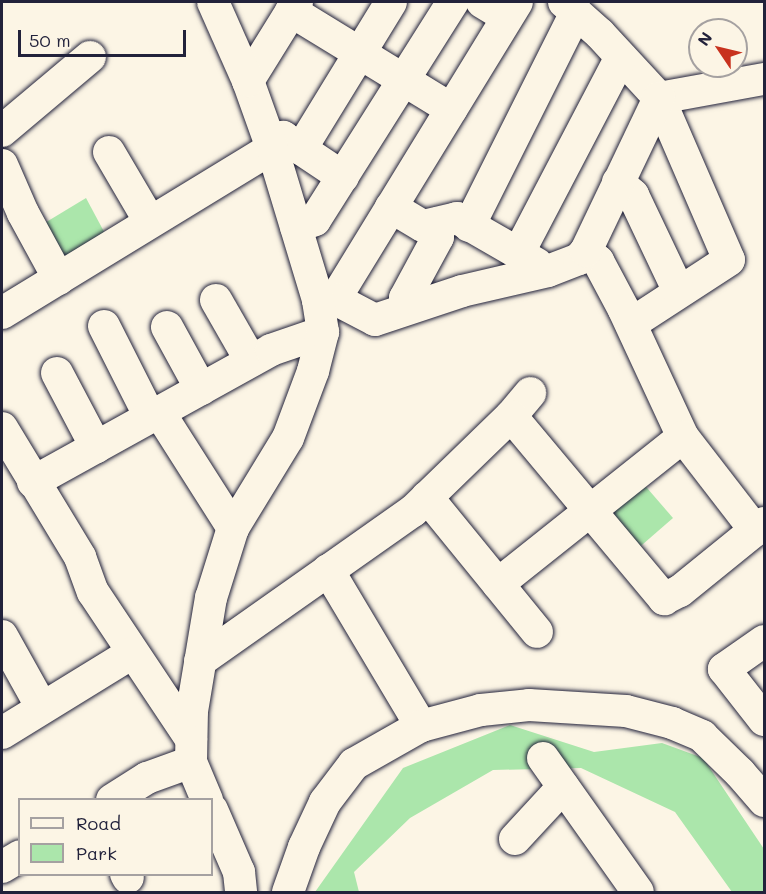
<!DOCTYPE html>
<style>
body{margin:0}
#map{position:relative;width:766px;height:894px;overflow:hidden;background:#fcf5e5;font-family:Mali,sans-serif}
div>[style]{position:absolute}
.green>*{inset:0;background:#abe6ab}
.roads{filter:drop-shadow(0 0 2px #22223b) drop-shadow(0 0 2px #22223b)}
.minor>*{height:32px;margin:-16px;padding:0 16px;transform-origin:16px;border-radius:16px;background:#fcf5e5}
span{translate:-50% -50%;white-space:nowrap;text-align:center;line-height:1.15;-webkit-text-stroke:5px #fcf5e5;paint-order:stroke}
.frame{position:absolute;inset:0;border:3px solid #22223b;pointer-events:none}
.legend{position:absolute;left:18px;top:798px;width:195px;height:78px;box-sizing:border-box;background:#fcf5e5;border:2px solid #a5a1a1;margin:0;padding:8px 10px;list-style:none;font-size:18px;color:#22223b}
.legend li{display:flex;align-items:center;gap:12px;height:30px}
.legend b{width:30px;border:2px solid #a5a1a1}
.north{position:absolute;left:688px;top:18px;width:60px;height:60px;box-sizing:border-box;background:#fcf5e5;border:2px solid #a5a1a1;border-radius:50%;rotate:305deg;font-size:16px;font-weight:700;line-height:24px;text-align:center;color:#22223b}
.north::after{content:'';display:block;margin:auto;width:21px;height:27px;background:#c8321e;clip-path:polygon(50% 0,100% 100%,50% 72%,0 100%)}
.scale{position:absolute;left:18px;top:30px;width:168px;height:27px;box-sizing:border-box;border:3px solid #22223b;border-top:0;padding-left:8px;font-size:18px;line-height:21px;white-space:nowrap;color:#22223b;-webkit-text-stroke:4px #fcf5e5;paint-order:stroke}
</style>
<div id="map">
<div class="green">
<div style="clip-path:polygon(86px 198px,109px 241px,81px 257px,60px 255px,43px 224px)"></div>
<div style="clip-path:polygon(641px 481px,673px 518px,635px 551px,613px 521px,615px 503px)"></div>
<div style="clip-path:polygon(510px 725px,594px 752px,662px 743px,703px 758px,764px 849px,764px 892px,732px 892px,675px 812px,581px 768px,493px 770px,410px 818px,354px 872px,359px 892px,315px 892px,403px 768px)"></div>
</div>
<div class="roads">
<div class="minor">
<div style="left:482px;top:2px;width:29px;rotate:31deg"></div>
<div style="left:564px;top:2px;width:48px;rotate:41.6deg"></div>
<div style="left:600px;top:34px;width:87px;rotate:47.3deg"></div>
<div style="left:659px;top:98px;width:176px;rotate:66.6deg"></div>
<div style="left:729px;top:260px;width:117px;rotate:146.9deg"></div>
<div style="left:291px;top:11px;width:188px;rotate:31.5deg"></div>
<div style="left:248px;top:81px;width:93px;rotate:-58.2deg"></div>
<div style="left:659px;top:98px;width:107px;rotate:-10.3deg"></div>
<div style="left:2px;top:131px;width:115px;rotate:-40.1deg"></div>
<div style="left:301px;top:149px;width:172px;rotate:-58.5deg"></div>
<div style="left:109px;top:152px;width:81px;rotate:59.6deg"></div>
<div style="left:2px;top:165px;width:52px;rotate:66.4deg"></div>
<div style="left:23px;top:213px;width:75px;rotate:61.4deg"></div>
<div style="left:618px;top:182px;width:20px;rotate:41deg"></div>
<div style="left:633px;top:195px;width:107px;rotate:64.6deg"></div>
<div style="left:391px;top:207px;width:37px;rotate:31deg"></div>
<div style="left:423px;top:226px;width:35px;rotate:-13deg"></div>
<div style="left:457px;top:218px;width:92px;rotate:29.9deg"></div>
<div style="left:469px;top:226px;width:239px;rotate:-63.4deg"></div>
<div style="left:296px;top:227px;width:20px;rotate:-20deg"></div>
<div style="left:315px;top:220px;width:258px;rotate:-57.7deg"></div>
<div style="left:586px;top:251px;width:16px;rotate:40deg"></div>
<div style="left:598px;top:261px;width:55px;rotate:62deg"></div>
<div style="left:624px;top:310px;width:140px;rotate:65.1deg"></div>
<div style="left:683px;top:437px;width:118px;rotate:52.3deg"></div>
<div style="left:518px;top:254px;width:222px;rotate:-62.4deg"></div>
<div style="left:335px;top:299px;width:348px;rotate:-58.5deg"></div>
<div style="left:216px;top:300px;width:70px;rotate:60.2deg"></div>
<div style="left:318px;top:300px;width:17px;rotate:-3deg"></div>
<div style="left:335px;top:299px;width:45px;rotate:27.7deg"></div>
<div style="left:375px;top:320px;width:92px;rotate:-18.4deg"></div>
<div style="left:462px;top:291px;width:88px;rotate:-13.1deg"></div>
<div style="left:548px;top:271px;width:33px;rotate:-21deg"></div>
<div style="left:579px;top:259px;width:11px;rotate:-49deg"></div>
<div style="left:586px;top:251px;width:170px;rotate:-64.5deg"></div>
<div style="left:405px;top:309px;width:11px;rotate:-90deg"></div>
<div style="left:405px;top:298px;width:69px;rotate:-61.6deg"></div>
<div style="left:438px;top:237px;width:14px;rotate:-90deg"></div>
<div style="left:2px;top:313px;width:316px;rotate:-31.4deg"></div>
<div style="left:272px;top:148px;width:16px;rotate:-45deg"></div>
<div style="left:283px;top:137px;width:72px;rotate:33.7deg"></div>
<div style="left:104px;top:326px;width:102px;rotate:63.2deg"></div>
<div style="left:167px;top:327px;width:71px;rotate:61.3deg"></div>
<div style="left:57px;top:373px;width:84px;rotate:62.2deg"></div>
<div style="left:159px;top:412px;width:138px;rotate:57.5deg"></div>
<div style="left:511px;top:416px;width:30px;rotate:-50deg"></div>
<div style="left:2px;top:428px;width:151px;rotate:58.8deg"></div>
<div style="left:80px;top:557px;width:37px;rotate:70deg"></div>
<div style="left:93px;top:592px;width:177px;rotate:56.3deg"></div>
<div style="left:33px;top:482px;width:272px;rotate:-29deg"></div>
<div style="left:271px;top:350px;width:55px;rotate:-19.1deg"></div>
<div style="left:427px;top:497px;width:174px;rotate:50.8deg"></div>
<div style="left:328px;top:570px;width:182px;rotate:59.2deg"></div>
<div style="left:498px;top:584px;width:236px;rotate:-38.5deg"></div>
<div style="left:2px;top:636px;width:82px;rotate:60.9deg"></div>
<div style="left:764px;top:641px;width:49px;rotate:145deg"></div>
<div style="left:724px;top:669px;width:65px;rotate:51.9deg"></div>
<div style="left:200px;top:661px;width:261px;rotate:-35.2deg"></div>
<div style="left:413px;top:511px;width:136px;rotate:-44.1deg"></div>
<div style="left:511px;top:416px;width:239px;rotate:50.1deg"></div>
<div style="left:664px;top:599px;width:18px;rotate:-27deg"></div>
<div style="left:680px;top:591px;width:108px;rotate:-39deg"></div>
<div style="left:2px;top:733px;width:153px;rotate:-31.6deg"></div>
<div style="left:543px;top:758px;width:164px;rotate:54.7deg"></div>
<div style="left:112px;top:800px;width:41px;rotate:-32.2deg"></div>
<div style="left:147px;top:778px;width:47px;rotate:-20deg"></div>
<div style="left:207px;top:800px;width:41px;rotate:-112.8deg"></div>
<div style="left:191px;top:762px;width:51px;rotate:-88.9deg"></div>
<div style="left:192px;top:711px;width:115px;rotate:-80.5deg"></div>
<div style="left:211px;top:598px;width:73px;rotate:-72.6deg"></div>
<div style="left:233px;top:528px;width:105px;rotate:-58.6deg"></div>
<div style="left:288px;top:438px;width:72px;rotate:-69.5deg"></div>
<div style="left:313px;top:371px;width:40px;rotate:-75.6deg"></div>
<div style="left:323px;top:332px;width:32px;rotate:-99deg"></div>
<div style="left:318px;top:300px;width:159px;rotate:-106.8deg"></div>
<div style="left:272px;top:148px;width:71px;rotate:-109.7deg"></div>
<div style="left:248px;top:81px;width:86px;rotate:-113.9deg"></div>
<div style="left:212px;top:810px;width:68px;rotate:66.5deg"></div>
<div style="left:239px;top:872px;width:20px;rotate:84deg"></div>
<div style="left:515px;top:839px;width:71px;rotate:-47.3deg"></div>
<div style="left:2px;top:867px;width:21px;rotate:-31deg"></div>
<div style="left:126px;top:874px;width:4px;rotate:63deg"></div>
<div style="left:288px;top:892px;width:48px;rotate:-70.4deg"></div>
<div style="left:304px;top:847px;width:50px;rotate:-65deg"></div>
<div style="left:325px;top:802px;width:48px;rotate:-52.7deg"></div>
<div style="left:354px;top:764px;width:77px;rotate:-29.6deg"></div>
<div style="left:421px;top:726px;width:62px;rotate:-14.9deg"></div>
<div style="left:481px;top:710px;width:48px;rotate:-5.9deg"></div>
<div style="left:529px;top:705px;width:97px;rotate:3.5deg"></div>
<div style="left:626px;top:711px;width:48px;rotate:14.6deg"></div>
<div style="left:672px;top:723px;width:33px;rotate:23deg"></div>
<div style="left:702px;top:736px;width:53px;rotate:44.2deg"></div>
<div style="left:740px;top:773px;width:37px;rotate:49deg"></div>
</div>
</div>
<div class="frame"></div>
<ul class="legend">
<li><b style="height:8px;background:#fcf5e5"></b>Road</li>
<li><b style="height:16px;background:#abe6ab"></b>Park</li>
</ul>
<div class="north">N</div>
<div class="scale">50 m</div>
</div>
